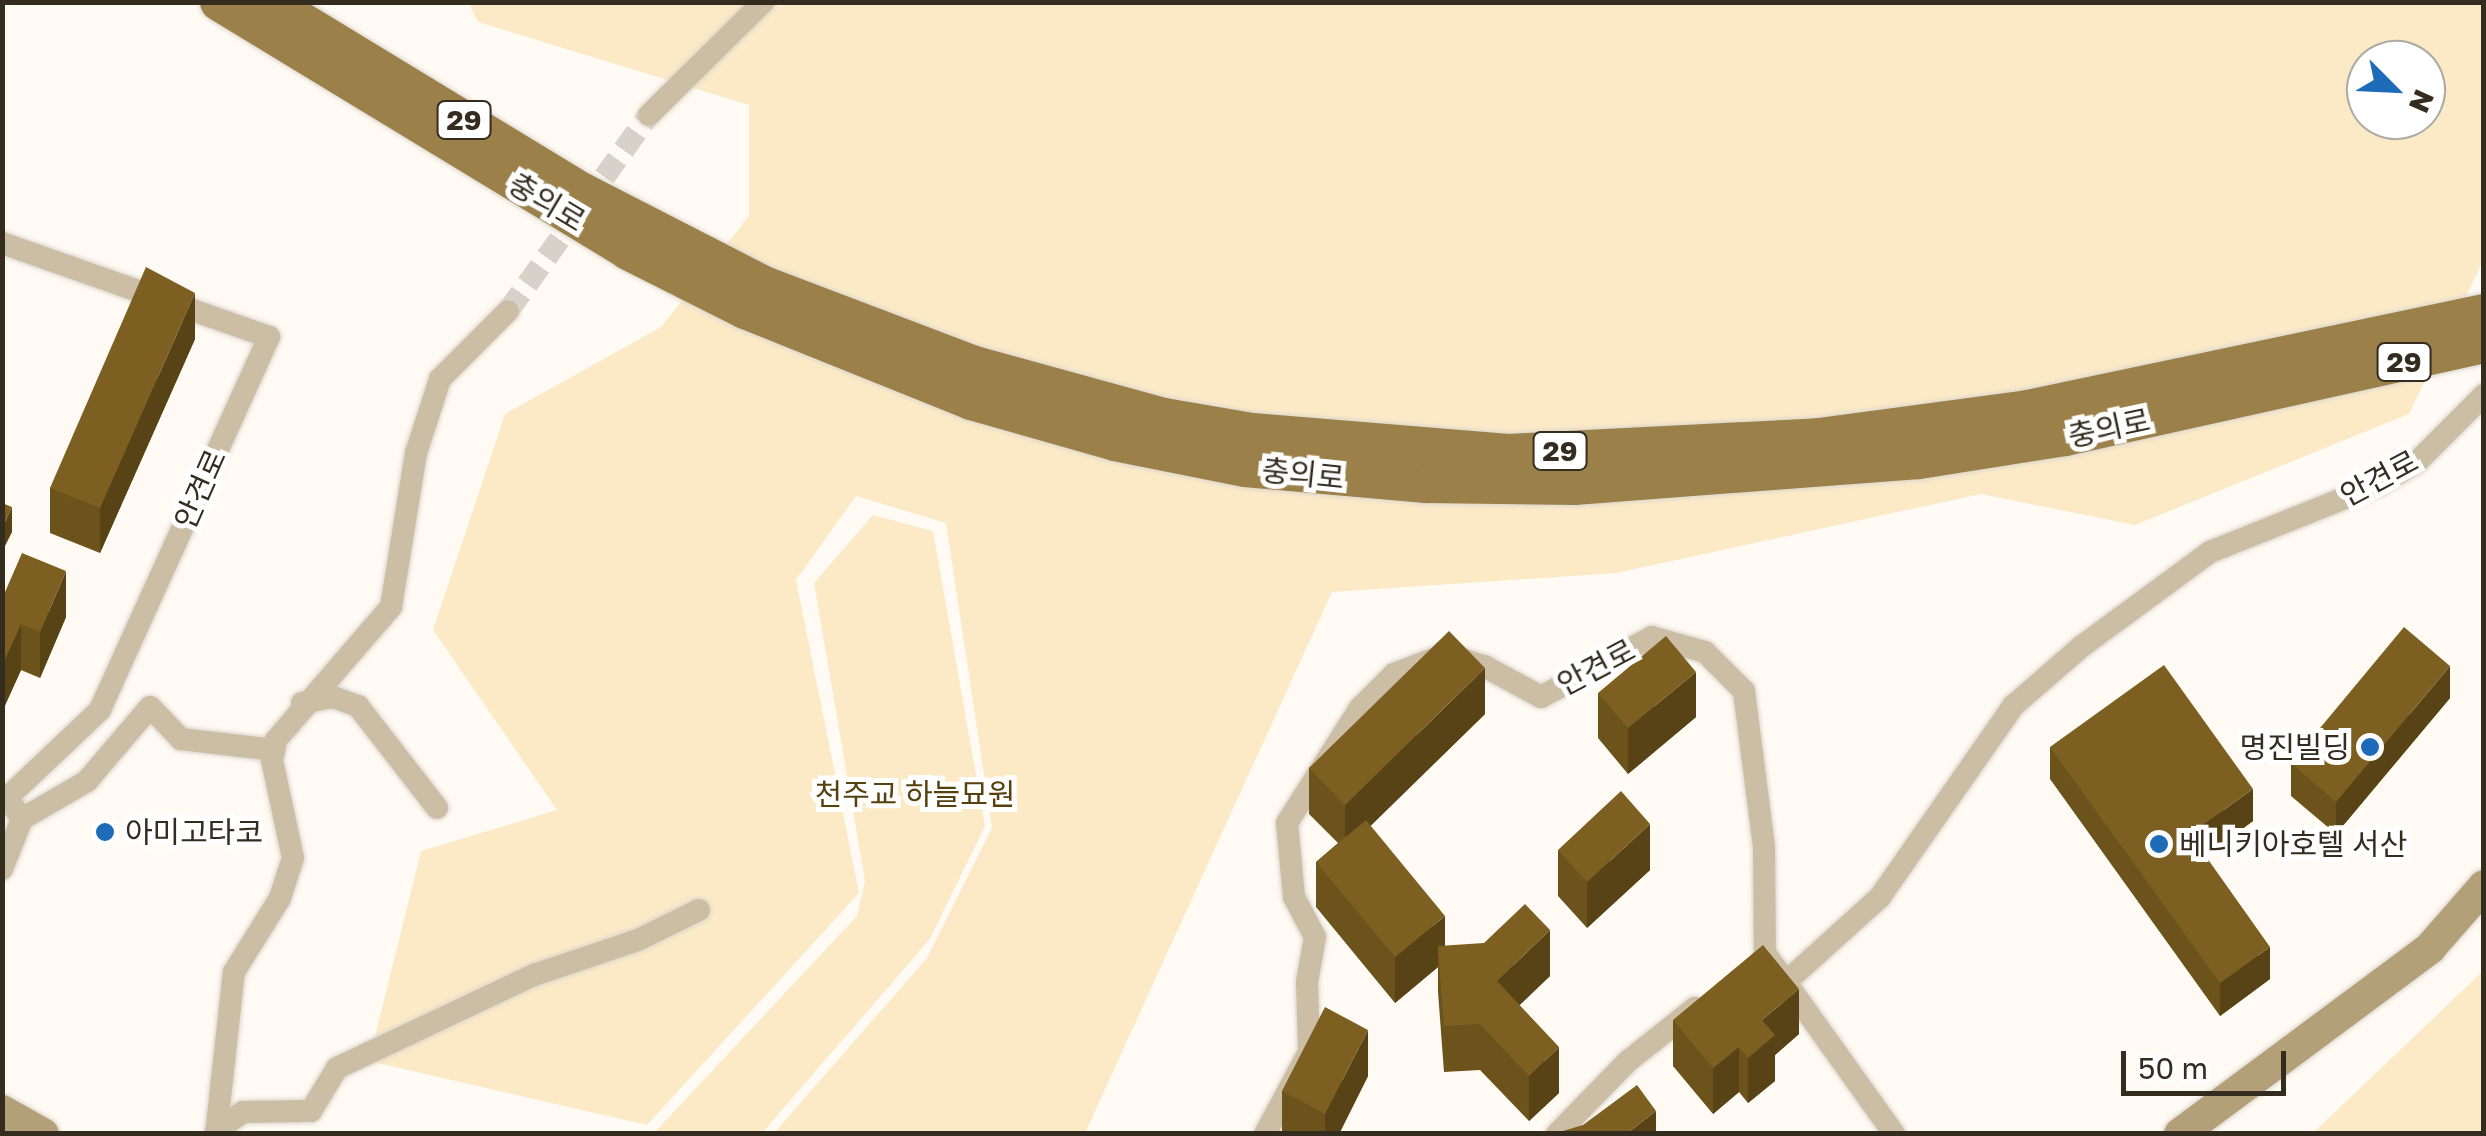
<!DOCTYPE html>
<meta charset="utf-8">
<style>
body{margin:0}
#map{position:relative;width:2486px;height:1136px;overflow:hidden;background:#fffbf4;font-family:"Golos Text","Noto Sans KR",sans-serif}
div>[style]{position:absolute}
.green>*{inset:0;background:#fceac7}
.minor-tunnel>*{height:22px;margin-top:-11px;transform-origin:0;background:repeating-linear-gradient(90deg,#d6d2c9 0 22px,transparent 0 33px)}
.roads{filter:drop-shadow(0 0 2px #dad6ce) drop-shadow(0 0 2px #dad6ce)}
.minor>*{height:22px;margin:-11px;padding:0 11px;transform-origin:11px;border-radius:11px;background:#ccbea4}
.secondary>*{height:32px;margin:-16px;padding:0 16px;transform-origin:16px;border-radius:16px;background:#b4a078}
.trunk>*{height:38px;margin:-19px;padding:0 19px;transform-origin:19px;border-radius:19px;background:#9c8049}
.wall>*{inset:0;background:#6c531c}
.shaded-wall>*{inset:0;background:#584317}
.building>*{inset:0;background:#7d6021}
.dots>*{width:28px;height:28px;translate:-50% -50%;box-sizing:border-box;border:5px solid #fff;border-radius:50%}
span{translate:-50% -50%;white-space:nowrap;text-align:center;line-height:1.15;-webkit-text-stroke:10px #fff;paint-order:stroke}
.shield-label span{padding:2px 8px;background:#fff;border:2px solid;border-radius:8px;-webkit-text-stroke-width:0}
.shield-label{font-size:28px;color:#332c1f;font-weight:700}
.street-label{font-size:30px;color:#332c1f}
.poi-label{font-size:30px;color:#332c1f}
.right{translate:-100% -50%;text-align:right}
.left{translate:0 -50%;text-align:left}
.park-label{font-size:30px;color:#55400e}
.frame{position:absolute;inset:0;border:5px solid #332c1f;pointer-events:none}
.north{position:absolute;left:2346px;top:40px;width:100px;height:100px;box-sizing:border-box;background:#fff;border:2px solid #adaba5;border-radius:50%;rotate:114deg;font-size:28px;font-weight:700;line-height:40px;text-align:center;color:#332c1f}
.north::after{content:'';display:block;margin:auto;width:35px;height:45px;background:#1e6bba;clip-path:polygon(50% 0,100% 100%,50% 72%,0 100%)}
.scale{position:absolute;left:2121px;top:1051px;width:165px;height:45px;box-sizing:border-box;border:5px solid #332c1f;border-top:0;padding-left:12px;font-size:30px;line-height:35px;white-space:nowrap;color:#332c1f;-webkit-text-stroke:8px #fff;paint-order:stroke}
</style>
<div id="map">
<div class="green">
<div style="clip-path:polygon(evenodd,469px 3px,2483px 3px,2483px 261px,2409px 414px,2135px 525px,1981px 494px,1616px 573px,1332px 592px,1085px 1133px,774px 1133px,927px 958px,992px 828px,946px 523px,856px 496px,796px 580px,859px 893px,647px 1125px,369px 1061px,421px 851px,557px 810px,433px 630px,505px 414px,661px 327px,749px 216px,749px 105px,478px 22px,469px 3px,2366px 60px,2426px 60px,2426px 120px,2366px 120px,2366px 60px)"></div>
<div style="clip-path:polygon(873px 515px,933px 531px,985px 826px,930px 939px,762px 1133px,654px 1133px,857px 916px,865px 881px,814px 583px)"></div>
<div style="clip-path:polygon(2483px 971px,2483px 1133px,2313px 1133px)"></div>
</div>
<div class="minor-tunnel">
<div style="left:508px;top:311px;width:241px;rotate:-54.3deg"></div>
</div>
<div class="roads">
<div class="minor">
<div style="left:649px;top:115px;width:161px;rotate:-44.7deg"></div>
<div style="left:2px;top:243px;width:283px;rotate:19.4deg"></div>
<div style="left:269px;top:337px;width:409px;rotate:114.4deg"></div>
<div style="left:100px;top:710px;width:128px;rotate:136.6deg"></div>
<div style="left:7px;top:798px;width:26px;rotate:54deg"></div>
<div style="left:22px;top:819px;width:54px;rotate:111.8deg"></div>
<div style="left:302px;top:703px;width:32px;rotate:-11deg"></div>
<div style="left:333px;top:697px;width:27px;rotate:20deg"></div>
<div style="left:358px;top:706px;width:129px;rotate:52.2deg"></div>
<div style="left:22px;top:819px;width:75px;rotate:-30.3deg"></div>
<div style="left:87px;top:781px;width:97px;rotate:-49.6deg"></div>
<div style="left:150px;top:707px;width:45px;rotate:45.9deg"></div>
<div style="left:181px;top:739px;width:94px;rotate:6.7deg"></div>
<div style="left:1786px;top:982px;width:127px;rotate:-42.1deg"></div>
<div style="left:1880px;top:897px;width:233px;rotate:-55.1deg"></div>
<div style="left:2013px;top:706px;width:91px;rotate:-41deg"></div>
<div style="left:2082px;top:646px;width:159px;rotate:-36.3deg"></div>
<div style="left:2210px;top:552px;width:183px;rotate:-21.8deg"></div>
<div style="left:2380px;top:484px;width:43px;rotate:-30.7deg"></div>
<div style="left:2417px;top:462px;width:95px;rotate:-45deg"></div>
<div style="left:216px;top:1131px;width:33px;rotate:-35deg"></div>
<div style="left:243px;top:1112px;width:68px;rotate:-0.8deg"></div>
<div style="left:311px;top:1111px;width:50px;rotate:-58.8deg"></div>
<div style="left:337px;top:1068px;width:218px;rotate:-25.3deg"></div>
<div style="left:534px;top:975px;width:110px;rotate:-18.6deg"></div>
<div style="left:638px;top:940px;width:68px;rotate:-26.2deg"></div>
<div style="left:216px;top:1134px;width:163px;rotate:-83.7deg"></div>
<div style="left:234px;top:972px;width:87px;rotate:-58.1deg"></div>
<div style="left:280px;top:898px;width:42px;rotate:-72deg"></div>
<div style="left:293px;top:858px;width:100px;rotate:-102.1deg"></div>
<div style="left:272px;top:760px;width:20px;rotate:-79deg"></div>
<div style="left:276px;top:740px;width:176px;rotate:-49.2deg"></div>
<div style="left:391px;top:607px;width:156px;rotate:-80.8deg"></div>
<div style="left:416px;top:453px;width:78px;rotate:-72deg"></div>
<div style="left:440px;top:379px;width:96px;rotate:-45deg"></div>
<div style="left:1265px;top:1134px;width:93px;rotate:-61.8deg"></div>
<div style="left:1309px;top:1052px;width:70px;rotate:-91.6deg"></div>
<div style="left:1307px;top:982px;width:46px;rotate:-79.9deg"></div>
<div style="left:1315px;top:937px;width:45px;rotate:-117.7deg"></div>
<div style="left:1294px;top:897px;width:74px;rotate:-95.4deg"></div>
<div style="left:1287px;top:823px;width:136px;rotate:-57.6deg"></div>
<div style="left:1360px;top:708px;width:48px;rotate:-45deg"></div>
<div style="left:1394px;top:674px;width:56px;rotate:-21deg"></div>
<div style="left:1446px;top:654px;width:40px;rotate:18deg"></div>
<div style="left:1484px;top:666px;width:65px;rotate:28.5deg"></div>
<div style="left:1541px;top:697px;width:126px;rotate:-28.4deg"></div>
<div style="left:1652px;top:637px;width:55px;rotate:15.8deg"></div>
<div style="left:1705px;top:652px;width:55px;rotate:45deg"></div>
<div style="left:1744px;top:691px;width:158px;rotate:82.7deg"></div>
<div style="left:1764px;top:848px;width:105px;rotate:89.5deg"></div>
<div style="left:1765px;top:953px;width:222px;rotate:54.5deg"></div>
<div style="left:1557px;top:1134px;width:100px;rotate:-45.8deg"></div>
<div style="left:1627px;top:1062px;width:87px;rotate:-38.5deg"></div>
</div>
<div class="secondary">
<div style="left:2px;top:1111px;width:47px;rotate:29.3deg"></div>
<div style="left:2180px;top:1134px;width:312px;rotate:-36.6deg"></div>
<div style="left:2430px;top:948px;width:82px;rotate:-48.9deg"></div>
</div>
<div class="trunk">
<div style="left:219px;top:2px;width:479px;rotate:31.3deg"></div>
<div style="left:628px;top:251px;width:131px;rotate:26.8deg"></div>
<div style="left:745px;top:310px;width:244px;rotate:21.9deg"></div>
<div style="left:971px;top:401px;width:150px;rotate:15.9deg"></div>
<div style="left:1115px;top:442px;width:133px;rotate:11.3deg"></div>
<div style="left:1245px;top:468px;width:182px;rotate:5.1deg"></div>
<div style="left:1426px;top:484px;width:148px;rotate:0.8deg"></div>
<div style="left:1574px;top:486px;width:346px;rotate:-4.3deg"></div>
<div style="left:1919px;top:460px;width:148px;rotate:-9deg"></div>
<div style="left:2065px;top:437px;width:429px;rotate:-12.5deg"></div>
<div style="left:270px;top:2px;width:366px;rotate:31.3deg"></div>
<div style="left:583px;top:192px;width:203px;rotate:27.2deg"></div>
<div style="left:764px;top:285px;width:226px;rotate:20.8deg"></div>
<div style="left:975px;top:365px;width:196px;rotate:15.4deg"></div>
<div style="left:1164px;top:417px;width:89px;rotate:9.7deg"></div>
<div style="left:1252px;top:432px;width:257px;rotate:4.7deg"></div>
<div style="left:1508px;top:453px;width:311px;rotate:-2.9deg"></div>
<div style="left:1819px;top:437px;width:211px;rotate:-7.6deg"></div>
<div style="left:2028px;top:409px;width:466px;rotate:-11.9deg"></div>
</div>
</div>
<div class="wall">
<div style="clip-path:polygon(195px 339px,100px 553px,50px 533px,50px 488px)"></div>
<div style="clip-path:polygon(2px 599px,66px 617px,40px 678px,21px 670px,2px 712px)"></div>
<div style="clip-path:polygon(1598px 693px,1696px 717px,1628px 774px,1598px 738px)"></div>
<div style="clip-path:polygon(2450px 698px,2336px 834px,2291px 796px,2291px 763px)"></div>
<div style="clip-path:polygon(1485px 714px,1370px 826px,1445px 946px,1550px 976px,1519px 1005px,1559px 1093px,1529px 1121px,1480px 1070px,1444px 1072px,1438px 992px,1438px 967px,1395px 1003px,1316px 907px,1316px 862px,1338px 843px,1309px 814px,1309px 768px)"></div>
<div style="clip-path:polygon(2050px 747px,2253px 821px,2205px 856px,2270px 979px,2220px 1016px,2050px 779px)"></div>
<div style="clip-path:polygon(1558px 850px,1650px 870px,1587px 928px,1558px 896px)"></div>
<div style="clip-path:polygon(1673px 1020px,1799px 1034px,1775px 1055px,1775px 1081px,1748px 1103px,1739px 1092px,1713px 1114px,1673px 1066px)"></div>
<div style="clip-path:polygon(1368px 1076px,1339px 1134px,1282px 1134px,1282px 1091px)"></div>
</div>
<div class="shaded-wall">
<div style="clip-path:polygon(4px 287px,4px 320px,2px 322px,2px 290px)"></div>
<div style="clip-path:polygon(195px 293px,195px 339px,100px 553px,100px 508px)"></div>
<div style="clip-path:polygon(12px 507px,12px 532px,2px 552px,2px 528px)"></div>
<div style="clip-path:polygon(66px 571px,66px 617px,40px 678px,40px 632px)"></div>
<div style="clip-path:polygon(21px 624px,21px 670px,2px 712px,2px 666px)"></div>
<div style="clip-path:polygon(2450px 666px,2450px 698px,2336px 834px,2336px 802px)"></div>
<div style="clip-path:polygon(1485px 668px,1485px 714px,1345px 851px,1345px 805px)"></div>
<div style="clip-path:polygon(1696px 672px,1696px 717px,1628px 774px,1628px 728px)"></div>
<div style="clip-path:polygon(2253px 789px,2253px 821px,2190px 867px,2190px 834px)"></div>
<div style="clip-path:polygon(1650px 824px,1650px 870px,1587px 928px,1587px 882px)"></div>
<div style="clip-path:polygon(1445px 916px,1445px 962px,1438px 946px,1438px 967px,1395px 1003px,1395px 957px)"></div>
<div style="clip-path:polygon(1550px 930px,1550px 976px,1497px 1027px,1497px 981px)"></div>
<div style="clip-path:polygon(2270px 947px,2270px 979px,2220px 1016px,2220px 983px)"></div>
<div style="clip-path:polygon(1799px 989px,1799px 1034px,1775px 1055px,1775px 1081px,1748px 1103px,1748px 1058px,1762px 1020px)"></div>
<div style="clip-path:polygon(1368px 1030px,1368px 1076px,1339px 1134px,1325px 1134px,1325px 1114px)"></div>
<div style="clip-path:polygon(1559px 1047px,1559px 1093px,1529px 1121px,1529px 1076px)"></div>
<div style="clip-path:polygon(1739px 1047px,1739px 1092px,1713px 1114px,1713px 1068px)"></div>
<div style="clip-path:polygon(1656px 1111px,1656px 1134px,1626px 1134px)"></div>
</div>
<div class="building">
<div style="clip-path:polygon(146px 267px,195px 293px,100px 508px,50px 488px)"></div>
<div style="clip-path:polygon(2px 503px,12px 507px,2px 528px)"></div>
<div style="clip-path:polygon(22px 553px,66px 571px,40px 632px,21px 624px,2px 666px,2px 599px)"></div>
<div style="clip-path:polygon(2404px 627px,2450px 666px,2336px 802px,2291px 763px)"></div>
<div style="clip-path:polygon(1449px 631px,1485px 668px,1345px 805px,1309px 768px)"></div>
<div style="clip-path:polygon(1666px 636px,1696px 672px,1628px 728px,1598px 693px)"></div>
<div style="clip-path:polygon(2164px 665px,2253px 789px,2190px 834px,2270px 947px,2220px 983px,2050px 747px)"></div>
<div style="clip-path:polygon(1621px 791px,1650px 824px,1587px 882px,1558px 850px)"></div>
<div style="clip-path:polygon(1366px 820px,1445px 916px,1395px 957px,1316px 862px)"></div>
<div style="clip-path:polygon(1525px 904px,1550px 930px,1497px 981px,1559px 1047px,1529px 1076px,1480px 1024px,1444px 1026px,1438px 946px,1484px 943px)"></div>
<div style="clip-path:polygon(1763px 945px,1799px 989px,1762px 1020px,1775px 1035px,1748px 1058px,1739px 1047px,1713px 1068px,1673px 1020px)"></div>
<div style="clip-path:polygon(1325px 1007px,1368px 1030px,1325px 1114px,1282px 1091px)"></div>
<div style="clip-path:polygon(1637px 1085px,1656px 1111px,1626px 1134px,1553px 1134px,1583px 1125px)"></div>
</div>
<div class="dots">
<div style="left:2370px;top:747px;background:#1e6bba"></div>
<div style="left:105px;top:832px;background:#1e6bba"></div>
<div style="left:2159px;top:844px;background:#1e6bba"></div>
</div>
<div class="shield-label">
<span style="left:464px;top:120px">29</span>
<span style="left:2404px;top:362px">29</span>
<span style="left:1560px;top:451px">29</span>
</div>
<div class="street-label">
<span style="left:547px;top:202px;rotate:31deg">충의로</span>
<span style="left:2109px;top:428px;rotate:-12deg">충의로</span>
<span style="left:1303px;top:474px;rotate:6deg">충의로</span>
<span style="left:2379px;top:478px;rotate:-28deg">안견로</span>
<span style="left:200px;top:489px;rotate:-66deg">안견로</span>
<span style="left:1596px;top:667px;rotate:-28deg">안견로</span>
</div>
<div class="poi-label">
<span class="right" style="left:2350px;top:747px">명진빌딩</span>
<span class="left" style="left:125px;top:832px">아미고타코</span>
<span class="left" style="left:2179px;top:844px">베니키아호텔 서산</span>
</div>
<div class="park-label">
<span style="left:915px;top:794px">천주교 하늘묘원</span>
</div>
<div class="frame"></div>
<div class="north">N</div>
<div class="scale">50 m</div>
</div>
